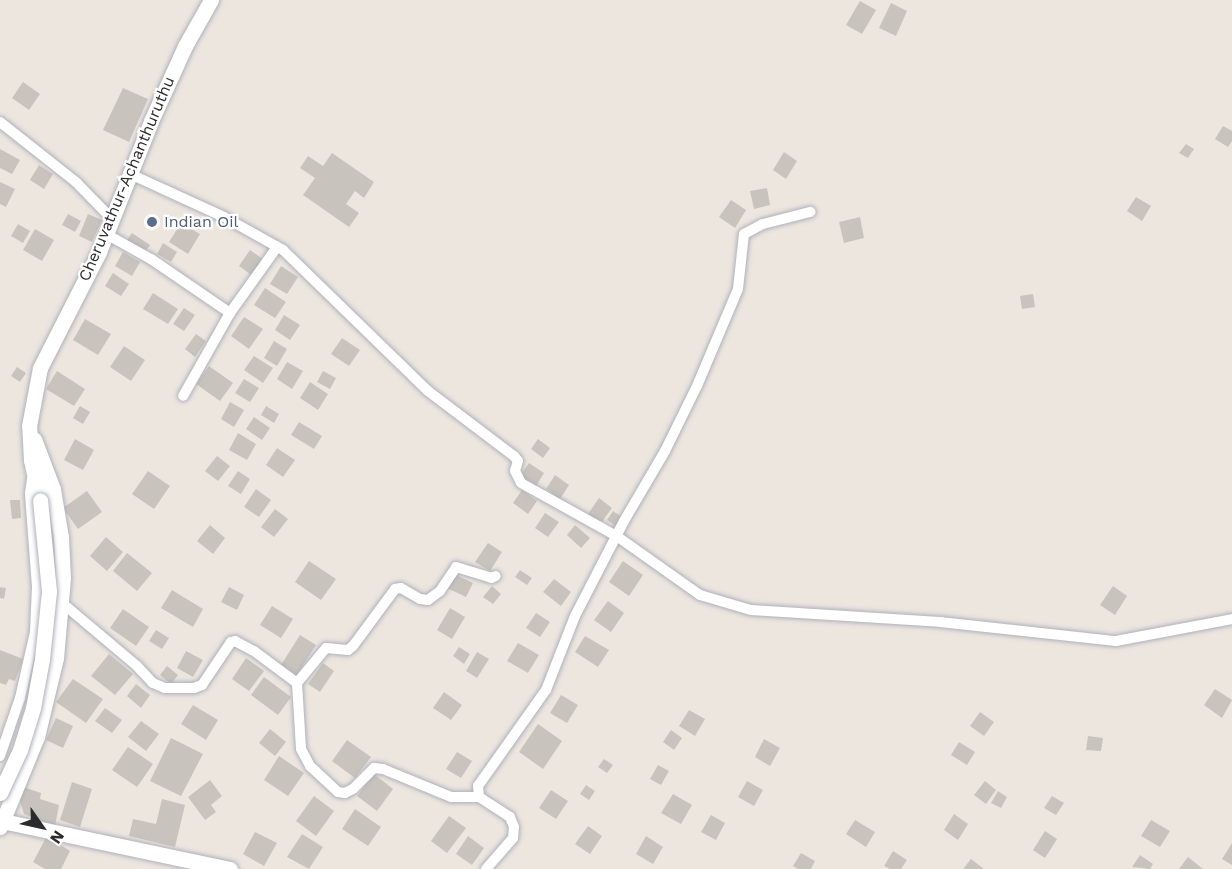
<!DOCTYPE html>
<style>
body{margin:0}
#map{position:relative;width:1232px;height:869px;overflow:hidden;background:#ece6df;font-family:"Work Sans",sans-serif}
div>[style]{position:absolute}
.building>*{inset:0;background:#c8c4bd}
.roads{filter:drop-shadow(0 0 2px #afb1bb) drop-shadow(0 0 2px #afb1bb)}
.street>*{height:10px;margin:-5px;padding:0 5px;transform-origin:5px;border-radius:5px;background:#fff}
.secondary>*{height:15px;margin:-7.5px;padding:0 7.5px;transform-origin:7.5px;border-radius:7.5px;background:#fff}
.bridges{filter:drop-shadow(0 0 2px #afb1bb) drop-shadow(0 0 2px #afb1bb)}
.secondary-bridge>*{height:15px;margin:-7.5px;padding:0 7.5px;transform-origin:7.5px;border-radius:7.5px;background:#fff}
.dots>*{width:16px;height:16px;translate:-50% -50%;box-sizing:border-box;border:3px solid #fff;border-radius:50%}
span{translate:-50% -50%;white-space:nowrap;text-align:center;line-height:1.15;-webkit-text-stroke:4.5px #fff;paint-order:stroke}
.street-label{font-size:16px;color:#2b2b2b}
.service-label{font-size:16px;color:#4e5e75}
.left{translate:0 -50%;text-align:left}
.north{position:absolute;left:12px;top:797px;width:60px;height:60px;-webkit-text-stroke:4px #fff;paint-order:stroke;rotate:124deg;font-size:16px;font-weight:700;line-height:24px;text-align:center;color:#2b2b2b}
.north::after{content:'';display:block;margin:auto;width:21px;height:27px;background:#2b2b2b;clip-path:polygon(50% 0,100% 100%,50% 72%,0 100%)}
</style>
<div id="map">
<div class="building">
<div style="clip-path:polygon(860px 1px,876px 10px,862px 34px,846px 25px)"></div>
<div style="clip-path:polygon(891px 3px,907px 11px,896px 36px,879px 28px)"></div>
<div style="clip-path:polygon(23px 82px,40px 94px,29px 110px,12px 98px)"></div>
<div style="clip-path:polygon(123px 88px,148px 99px,129px 142px,103px 130px)"></div>
<div style="clip-path:polygon(1223px 126px,1232px 131px,1232px 141px,1228px 147px,1215px 139px)"></div>
<div style="clip-path:polygon(1186px 144px,1194px 149px,1188px 158px,1179px 153px)"></div>
<div style="clip-path:polygon(0 149px,20px 160px,12px 174px,0 168px)"></div>
<div style="clip-path:polygon(784px 152px,797px 161px,786px 179px,773px 170px)"></div>
<div style="clip-path:polygon(332px 153px,374px 182px,364px 198px,355px 191px,346px 204px,359px 213px,349px 227px,303px 195px,315px 178px,300px 168px,308px 156px,323px 166px)"></div>
<div style="clip-path:polygon(39px 165px,53px 174px,44px 189px,30px 180px)"></div>
<div style="clip-path:polygon(0 182px,15px 189px,6px 207px,0 204px)"></div>
<div style="clip-path:polygon(767px 188px,770px 205px,754px 209px,750px 191px)"></div>
<div style="clip-path:polygon(1136px 197px,1151px 206px,1142px 221px,1127px 211px)"></div>
<div style="clip-path:polygon(731px 200px,746px 210px,735px 228px,719px 217px)"></div>
<div style="clip-path:polygon(68px 214px,81px 221px,75px 232px,62px 225px)"></div>
<div style="clip-path:polygon(88px 214px,102px 220px,92px 242px,79px 236px)"></div>
<div style="clip-path:polygon(860px 217px,864px 238px,844px 243px,839px 222px)"></div>
<div style="clip-path:polygon(181px 223px,200px 234px,188px 254px,169px 242px)"></div>
<div style="clip-path:polygon(18px 224px,30px 231px,23px 243px,11px 236px)"></div>
<div style="clip-path:polygon(35px 229px,54px 240px,42px 261px,23px 250px)"></div>
<div style="clip-path:polygon(132px 233px,150px 245px,145px 252px,127px 240px)"></div>
<div style="clip-path:polygon(163px 243px,177px 252px,171px 262px,157px 254px)"></div>
<div style="clip-path:polygon(250px 250px,264px 260px,253px 276px,239px 266px)"></div>
<div style="clip-path:polygon(123px 252px,140px 262px,132px 276px,115px 266px)"></div>
<div style="clip-path:polygon(281px 266px,298px 277px,287px 294px,270px 284px)"></div>
<div style="clip-path:polygon(113px 273px,129px 284px,121px 296px,105px 286px)"></div>
<div style="clip-path:polygon(265px 288px,286px 302px,275px 318px,254px 305px)"></div>
<div style="clip-path:polygon(153px 293px,178px 309px,168px 324px,143px 309px)"></div>
<div style="clip-path:polygon(1033px 294px,1035px 307px,1022px 309px,1020px 296px)"></div>
<div style="clip-path:polygon(184px 308px,195px 315px,184px 331px,173px 324px)"></div>
<div style="clip-path:polygon(284px 315px,300px 325px,290px 340px,275px 330px)"></div>
<div style="clip-path:polygon(244px 317px,263px 329px,249px 349px,231px 336px)"></div>
<div style="clip-path:polygon(85px 319px,111px 334px,98px 355px,73px 340px)"></div>
<div style="clip-path:polygon(196px 334px,206px 341px,195px 357px,185px 349px)"></div>
<div style="clip-path:polygon(342px 338px,360px 350px,349px 366px,331px 354px)"></div>
<div style="clip-path:polygon(274px 341px,287px 349px,277px 366px,264px 358px)"></div>
<div style="clip-path:polygon(124px 346px,145px 360px,131px 381px,110px 367px)"></div>
<div style="clip-path:polygon(254px 356px,273px 368px,263px 383px,244px 370px)"></div>
<div style="clip-path:polygon(287px 362px,303px 371px,292px 389px,277px 379px)"></div>
<div style="clip-path:polygon(209px 366px,233px 383px,220px 401px,196px 384px)"></div>
<div style="clip-path:polygon(17px 367px,26px 373px,20px 382px,11px 376px)"></div>
<div style="clip-path:polygon(57px 371px,85px 389px,74px 406px,46px 389px)"></div>
<div style="clip-path:polygon(323px 371px,336px 378px,330px 389px,317px 382px)"></div>
<div style="clip-path:polygon(244px 379px,259px 388px,250px 402px,235px 393px)"></div>
<div style="clip-path:polygon(310px 382px,328px 394px,318px 410px,300px 398px)"></div>
<div style="clip-path:polygon(230px 402px,244px 410px,234px 427px,221px 419px)"></div>
<div style="clip-path:polygon(80px 406px,90px 412px,83px 424px,73px 418px)"></div>
<div style="clip-path:polygon(266px 406px,279px 414px,274px 423px,261px 415px)"></div>
<div style="clip-path:polygon(254px 417px,270px 428px,262px 440px,246px 429px)"></div>
<div style="clip-path:polygon(299px 422px,322px 436px,314px 449px,291px 435px)"></div>
<div style="clip-path:polygon(238px 433px,256px 444px,247px 460px,229px 450px)"></div>
<div style="clip-path:polygon(75px 439px,94px 450px,83px 470px,64px 460px)"></div>
<div style="clip-path:polygon(538px 439px,550px 448px,543px 458px,531px 449px)"></div>
<div style="clip-path:polygon(277px 448px,295px 460px,283px 477px,266px 465px)"></div>
<div style="clip-path:polygon(217px 456px,230px 466px,218px 481px,205px 471px)"></div>
<div style="clip-path:polygon(529px 463px,544px 473px,536px 486px,520px 476px)"></div>
<div style="clip-path:polygon(148px 471px,170px 486px,154px 509px,132px 494px)"></div>
<div style="clip-path:polygon(238px 471px,250px 479px,241px 494px,228px 486px)"></div>
<div style="clip-path:polygon(555px 475px,569px 485px,560px 499px,546px 489px)"></div>
<div style="clip-path:polygon(256px 489px,271px 500px,259px 517px,244px 507px)"></div>
<div style="clip-path:polygon(522px 490px,537px 501px,528px 514px,513px 503px)"></div>
<div style="clip-path:polygon(87px 491px,102px 512px,78px 529px,63px 508px)"></div>
<div style="clip-path:polygon(599px 498px,612px 508px,601px 523px,588px 514px)"></div>
<div style="clip-path:polygon(10px 500px,20px 500px,21px 518px,12px 519px)"></div>
<div style="clip-path:polygon(275px 509px,288px 519px,274px 537px,261px 527px)"></div>
<div style="clip-path:polygon(613px 511px,623px 518px,617px 527px,607px 520px)"></div>
<div style="clip-path:polygon(545px 513px,559px 522px,548px 537px,535px 528px)"></div>
<div style="clip-path:polygon(210px 525px,225px 538px,213px 554px,197px 541px)"></div>
<div style="clip-path:polygon(575px 525px,590px 538px,581px 548px,567px 535px)"></div>
<div style="clip-path:polygon(106px 537px,123px 552px,107px 571px,90px 556px)"></div>
<div style="clip-path:polygon(488px 543px,502px 552px,490px 571px,475px 562px)"></div>
<div style="clip-path:polygon(127px 553px,152px 573px,137px 591px,113px 571px)"></div>
<div style="clip-path:polygon(309px 561px,336px 579px,321px 600px,295px 582px)"></div>
<div style="clip-path:polygon(623px 561px,643px 575px,629px 596px,609px 582px)"></div>
<div style="clip-path:polygon(520px 570px,532px 578px,527px 585px,515px 577px)"></div>
<div style="clip-path:polygon(454px 574px,473px 583px,466px 597px,447px 588px)"></div>
<div style="clip-path:polygon(554px 579px,571px 592px,561px 606px,543px 592px)"></div>
<div style="clip-path:polygon(492px 586px,501px 594px,493px 604px,483px 597px)"></div>
<div style="clip-path:polygon(1113px 586px,1127px 596px,1115px 615px,1100px 605px)"></div>
<div style="clip-path:polygon(0 587px,6px 588px,4px 599px,0 598px)"></div>
<div style="clip-path:polygon(229px 587px,244px 595px,237px 610px,221px 602px)"></div>
<div style="clip-path:polygon(172px 590px,203px 609px,193px 627px,161px 608px)"></div>
<div style="clip-path:polygon(608px 601px,624px 613px,611px 632px,594px 620px)"></div>
<div style="clip-path:polygon(272px 606px,293px 619px,281px 638px,260px 625px)"></div>
<div style="clip-path:polygon(450px 608px,465px 617px,452px 639px,437px 630px)"></div>
<div style="clip-path:polygon(123px 609px,149px 627px,136px 646px,110px 628px)"></div>
<div style="clip-path:polygon(536px 613px,550px 622px,540px 637px,526px 628px)"></div>
<div style="clip-path:polygon(156px 630px,169px 638px,162px 649px,149px 641px)"></div>
<div style="clip-path:polygon(300px 635px,316px 645px,297px 675px,281px 665px)"></div>
<div style="clip-path:polygon(585px 636px,609px 650px,598px 667px,575px 652px)"></div>
<div style="clip-path:polygon(518px 643px,539px 655px,528px 673px,507px 661px)"></div>
<div style="clip-path:polygon(459px 647px,470px 654px,464px 664px,453px 656px)"></div>
<div style="clip-path:polygon(0 650px,23px 659px,15px 681px,9px 679px,6px 685px,0 683px)"></div>
<div style="clip-path:polygon(186px 651px,203px 660px,193px 677px,177px 668px)"></div>
<div style="clip-path:polygon(477px 652px,489px 659px,477px 678px,466px 671px)"></div>
<div style="clip-path:polygon(109px 654px,133px 674px,115px 695px,91px 676px)"></div>
<div style="clip-path:polygon(246px 658px,264px 671px,249px 691px,232px 679px)"></div>
<div style="clip-path:polygon(323px 663px,334px 671px,320px 692px,308px 684px)"></div>
<div style="clip-path:polygon(167px 666px,178px 675px,171px 684px,160px 675px)"></div>
<div style="clip-path:polygon(264px 677px,291px 697px,278px 715px,251px 695px)"></div>
<div style="clip-path:polygon(73px 679px,103px 699px,86px 723px,56px 702px)"></div>
<div style="clip-path:polygon(136px 684px,150px 695px,141px 708px,127px 696px)"></div>
<div style="clip-path:polygon(1215px 689px,1232px 700px,1222px 718px,1204px 705px)"></div>
<div style="clip-path:polygon(444px 692px,462px 705px,451px 720px,433px 708px)"></div>
<div style="clip-path:polygon(561px 695px,578px 705px,567px 723px,550px 713px)"></div>
<div style="clip-path:polygon(193px 705px,218px 720px,206px 740px,181px 724px)"></div>
<div style="clip-path:polygon(105px 708px,122px 720px,112px 733px,95px 721px)"></div>
<div style="clip-path:polygon(689px 710px,705px 719px,695px 736px,679px 726px)"></div>
<div style="clip-path:polygon(980px 712px,994px 722px,984px 736px,970px 726px)"></div>
<div style="clip-path:polygon(56px 718px,73px 726px,63px 748px,46px 740px)"></div>
<div style="clip-path:polygon(141px 721px,159px 734px,146px 751px,128px 737px)"></div>
<div style="clip-path:polygon(538px 724px,562px 741px,543px 769px,519px 752px)"></div>
<div style="clip-path:polygon(270px 729px,286px 742px,275px 756px,259px 743px)"></div>
<div style="clip-path:polygon(671px 730px,682px 738px,674px 750px,663px 742px)"></div>
<div style="clip-path:polygon(1088px 736px,1103px 738px,1101px 751px,1086px 750px)"></div>
<div style="clip-path:polygon(171px 738px,203px 754px,181px 796px,150px 781px)"></div>
<div style="clip-path:polygon(764px 739px,780px 748px,770px 766px,755px 757px)"></div>
<div style="clip-path:polygon(347px 740px,371px 757px,355px 778px,332px 761px)"></div>
<div style="clip-path:polygon(959px 742px,975px 752px,967px 765px,951px 755px)"></div>
<div style="clip-path:polygon(128px 747px,153px 764px,137px 787px,112px 770px)"></div>
<div style="clip-path:polygon(457px 752px,472px 761px,461px 778px,446px 769px)"></div>
<div style="clip-path:polygon(279px 756px,304px 773px,288px 796px,264px 780px)"></div>
<div style="clip-path:polygon(604px 759px,613px 765px,607px 773px,598px 767px)"></div>
<div style="clip-path:polygon(658px 765px,669px 771px,661px 785px,650px 779px)"></div>
<div style="clip-path:polygon(374px 774px,393px 789px,377px 811px,357px 796px)"></div>
<div style="clip-path:polygon(210px 780px,222px 796px,211px 805px,216px 812px,205px 820px,188px 797px)"></div>
<div style="clip-path:polygon(747px 781px,763px 790px,754px 806px,738px 797px)"></div>
<div style="clip-path:polygon(985px 781px,996px 790px,986px 804px,974px 795px)"></div>
<div style="clip-path:polygon(72px 782px,92px 789px,80px 827px,60px 820px)"></div>
<div style="clip-path:polygon(586px 785px,595px 791px,589px 800px,580px 794px)"></div>
<div style="clip-path:polygon(23px 787px,41px 793px,40px 799px,59px 805px,55px 826px,24px 814px,18px 795px)"></div>
<div style="clip-path:polygon(551px 790px,568px 801px,556px 819px,539px 808px)"></div>
<div style="clip-path:polygon(998px 791px,1007px 797px,1001px 808px,991px 803px)"></div>
<div style="clip-path:polygon(673px 794px,692px 805px,681px 824px,661px 813px)"></div>
<div style="clip-path:polygon(314px 796px,334px 811px,316px 836px,296px 821px)"></div>
<div style="clip-path:polygon(1052px 796px,1064px 803px,1056px 815px,1044px 808px)"></div>
<div style="clip-path:polygon(162px 799px,185px 805px,175px 847px,129px 836px,133px 819px,156px 824px)"></div>
<div style="clip-path:polygon(355px 809px,381px 827px,368px 846px,342px 829px)"></div>
<div style="clip-path:polygon(954px 814px,968px 824px,958px 840px,944px 830px)"></div>
<div style="clip-path:polygon(711px 815px,725px 823px,716px 840px,701px 832px)"></div>
<div style="clip-path:polygon(449px 816px,466px 828px,447px 853px,431px 841px)"></div>
<div style="clip-path:polygon(855px 820px,875px 832px,866px 847px,846px 834px)"></div>
<div style="clip-path:polygon(1151px 820px,1170px 831px,1160px 847px,1141px 836px)"></div>
<div style="clip-path:polygon(588px 826px,602px 836px,590px 854px,575px 844px)"></div>
<div style="clip-path:polygon(1045px 831px,1057px 839px,1045px 858px,1033px 850px)"></div>
<div style="clip-path:polygon(255px 832px,277px 843px,264px 866px,243px 854px)"></div>
<div style="clip-path:polygon(302px 834px,323px 847px,309px 869px,287px 857px)"></div>
<div style="clip-path:polygon(47px 836px,70px 851px,61px 869px,45px 869px,33px 862px)"></div>
<div style="clip-path:polygon(468px 836px,484px 848px,472px 865px,456px 854px)"></div>
<div style="clip-path:polygon(646px 836px,663px 847px,653px 864px,636px 854px)"></div>
<div style="clip-path:polygon(1232px 843px,1232px 865px,1222px 859px)"></div>
<div style="clip-path:polygon(893px 851px,907px 860px,901px 869px,890px 869px,884px 866px)"></div>
<div style="clip-path:polygon(801px 853px,815px 861px,811px 869px,798px 869px,793px 866px)"></div>
<div style="clip-path:polygon(1140px 855px,1153px 864px,1150px 869px,1132px 867px)"></div>
<div style="clip-path:polygon(1188px 857px,1203px 869px,1179px 869px)"></div>
<div style="clip-path:polygon(971px 859px,984px 869px,963px 869px)"></div>
</div>
<div class="roads">
<div class="street">
<div style="left:0;top:122px;width:97px;rotate:38.3deg"></div>
<div style="left:76px;top:182px;width:52px;rotate:45.8deg"></div>
<div style="left:128px;top:173px;width:106px;rotate:24.6deg"></div>
<div style="left:224px;top:217px;width:68px;rotate:29.2deg"></div>
<div style="left:283px;top:250px;width:202px;rotate:44.2deg"></div>
<div style="left:428px;top:391px;width:108px;rotate:37.1deg"></div>
<div style="left:514px;top:456px;width:6px;rotate:51deg"></div>
<div style="left:518px;top:461px;width:10px;rotate:107deg"></div>
<div style="left:515px;top:471px;width:13px;rotate:63deg"></div>
<div style="left:521px;top:483px;width:111px;rotate:29.1deg"></div>
<div style="left:618px;top:537px;width:100px;rotate:35.3deg"></div>
<div style="left:700px;top:595px;width:53px;rotate:16.4deg"></div>
<div style="left:751px;top:610px;width:189px;rotate:3.6deg"></div>
<div style="left:940px;top:622px;width:177px;rotate:6.2deg"></div>
<div style="left:1116px;top:641px;width:118px;rotate:-10.7deg"></div>
<div style="left:106px;top:234px;width:51px;rotate:29.1deg"></div>
<div style="left:151px;top:259px;width:96px;rotate:34.4deg"></div>
<div style="left:230px;top:313px;width:95px;rotate:119.5deg"></div>
<div style="left:230px;top:313px;width:81px;rotate:-54.5deg"></div>
<div style="left:61px;top:602px;width:99px;rotate:40.1deg"></div>
<div style="left:137px;top:666px;width:23px;rotate:47deg"></div>
<div style="left:153px;top:683px;width:13px;rotate:23deg"></div>
<div style="left:165px;top:688px;width:29px"></div>
<div style="left:194px;top:688px;width:9px;rotate:-21deg"></div>
<div style="left:202px;top:685px;width:52px;rotate:-56deg"></div>
<div style="left:231px;top:642px;width:4px;rotate:-14deg"></div>
<div style="left:235px;top:641px;width:21px;rotate:28deg"></div>
<div style="left:254px;top:651px;width:54px;rotate:36.7deg"></div>
<div style="left:297px;top:683px;width:66px;rotate:86.5deg"></div>
<div style="left:301px;top:749px;width:19px;rotate:62deg"></div>
<div style="left:310px;top:766px;width:38px;rotate:43deg"></div>
<div style="left:338px;top:792px;width:7px;rotate:8deg"></div>
<div style="left:345px;top:793px;width:9px;rotate:-27deg"></div>
<div style="left:353px;top:789px;width:30px;rotate:-45deg"></div>
<div style="left:374px;top:768px;width:9px;rotate:6deg"></div>
<div style="left:383px;top:769px;width:74px;rotate:22.4deg"></div>
<div style="left:451px;top:797px;width:28px"></div>
<div style="left:297px;top:683px;width:45px;rotate:-50.4deg"></div>
<div style="left:326px;top:648px;width:22px;rotate:5deg"></div>
<div style="left:348px;top:650px;width:6px;rotate:-39deg"></div>
<div style="left:353px;top:646px;width:71px;rotate:-53.6deg"></div>
<div style="left:395px;top:589px;width:6px;rotate:-9deg"></div>
<div style="left:401px;top:588px;width:22px;rotate:30deg"></div>
<div style="left:420px;top:599px;width:8px;rotate:7deg"></div>
<div style="left:428px;top:600px;width:15px;rotate:-37deg"></div>
<div style="left:440px;top:591px;width:29px;rotate:-56deg"></div>
<div style="left:456px;top:567px;width:37px;rotate:17deg"></div>
<div style="left:491px;top:578px;width:5px;rotate:-22deg"></div>
<div style="left:0;top:756px;width:61px;rotate:-71deg"></div>
<div style="left:20px;top:698px;width:68px;rotate:-77.2deg"></div>
<div style="left:35px;top:632px;width:45px;rotate:-87.5deg"></div>
<div style="left:37px;top:587px;width:94px;rotate:-94.3deg"></div>
<div style="left:30px;top:493px;width:15px;rotate:-82deg"></div>
<div style="left:486px;top:869px;width:41px;rotate:-48.9deg"></div>
<div style="left:513px;top:838px;width:11px;rotate:-85deg"></div>
<div style="left:514px;top:827px;width:11px;rotate:-112deg"></div>
<div style="left:510px;top:817px;width:37px;rotate:-147deg"></div>
<div style="left:479px;top:797px;width:11px;rotate:-95deg"></div>
<div style="left:478px;top:786px;width:118px;rotate:-54.7deg"></div>
<div style="left:546px;top:690px;width:79px;rotate:-68.6deg"></div>
<div style="left:575px;top:616px;width:107px;rotate:-62.7deg"></div>
<div style="left:624px;top:521px;width:81px;rotate:-59.6deg"></div>
<div style="left:665px;top:451px;width:72px;rotate:-63.8deg"></div>
<div style="left:697px;top:386px;width:105px;rotate:-67.1deg"></div>
<div style="left:738px;top:289px;width:55px;rotate:-83.8deg"></div>
<div style="left:744px;top:234px;width:21px;rotate:-28deg"></div>
<div style="left:763px;top:224px;width:49px;rotate:-14.3deg"></div>
</div>
<div class="secondary">
<div style="left:40px;top:500px;width:41px;rotate:-102.7deg"></div>
<div style="left:31px;top:460px;width:34px;rotate:-93deg"></div>
<div style="left:29px;top:426px;width:59px;rotate:-79.3deg"></div>
<div style="left:40px;top:368px;width:130px;rotate:-63deg"></div>
<div style="left:99px;top:252px;width:141px;rotate:-68.3deg"></div>
<div style="left:151px;top:121px;width:82px;rotate:-65.6deg"></div>
<div style="left:185px;top:46px;width:53px;rotate:-60.5deg"></div>
<div style="left:2px;top:821px;width:233px;rotate:11.9deg"></div>
<div style="left:0;top:827px;width:97px;rotate:-67.7deg"></div>
<div style="left:37px;top:737px;width:81px;rotate:-76.5deg"></div>
<div style="left:56px;top:658px;width:80px;rotate:-85deg"></div>
<div style="left:63px;top:578px;width:41px;rotate:-92.8deg"></div>
<div style="left:61px;top:537px;width:49px;rotate:-99.5deg"></div>
<div style="left:53px;top:489px;width:53px;rotate:-110.8deg"></div>
</div>
</div>
<div class="bridges">
<div class="secondary-bridge">
<div style="left:0;top:793px;width:47px;rotate:-65.1deg"></div>
<div style="left:20px;top:750px;width:44px;rotate:-72.8deg"></div>
<div style="left:33px;top:708px;width:50px;rotate:-79.6deg"></div>
<div style="left:42px;top:659px;width:68px;rotate:-84.1deg"></div>
<div style="left:49px;top:591px;width:91px;rotate:-95.6deg"></div>
</div>
</div>
<div class="dots">
<div style="left:152px;top:222px;background:#5c6f8a"></div>
</div>
<div class="street-label">
<span style="left:127px;top:179px;rotate:-67deg">Cheruvathur-Achanthuruthu</span>
</div>
<div class="service-label">
<span class="left" style="left:164px;top:222px">Indian Oil</span>
</div>
<div class="north">N</div>
</div>
